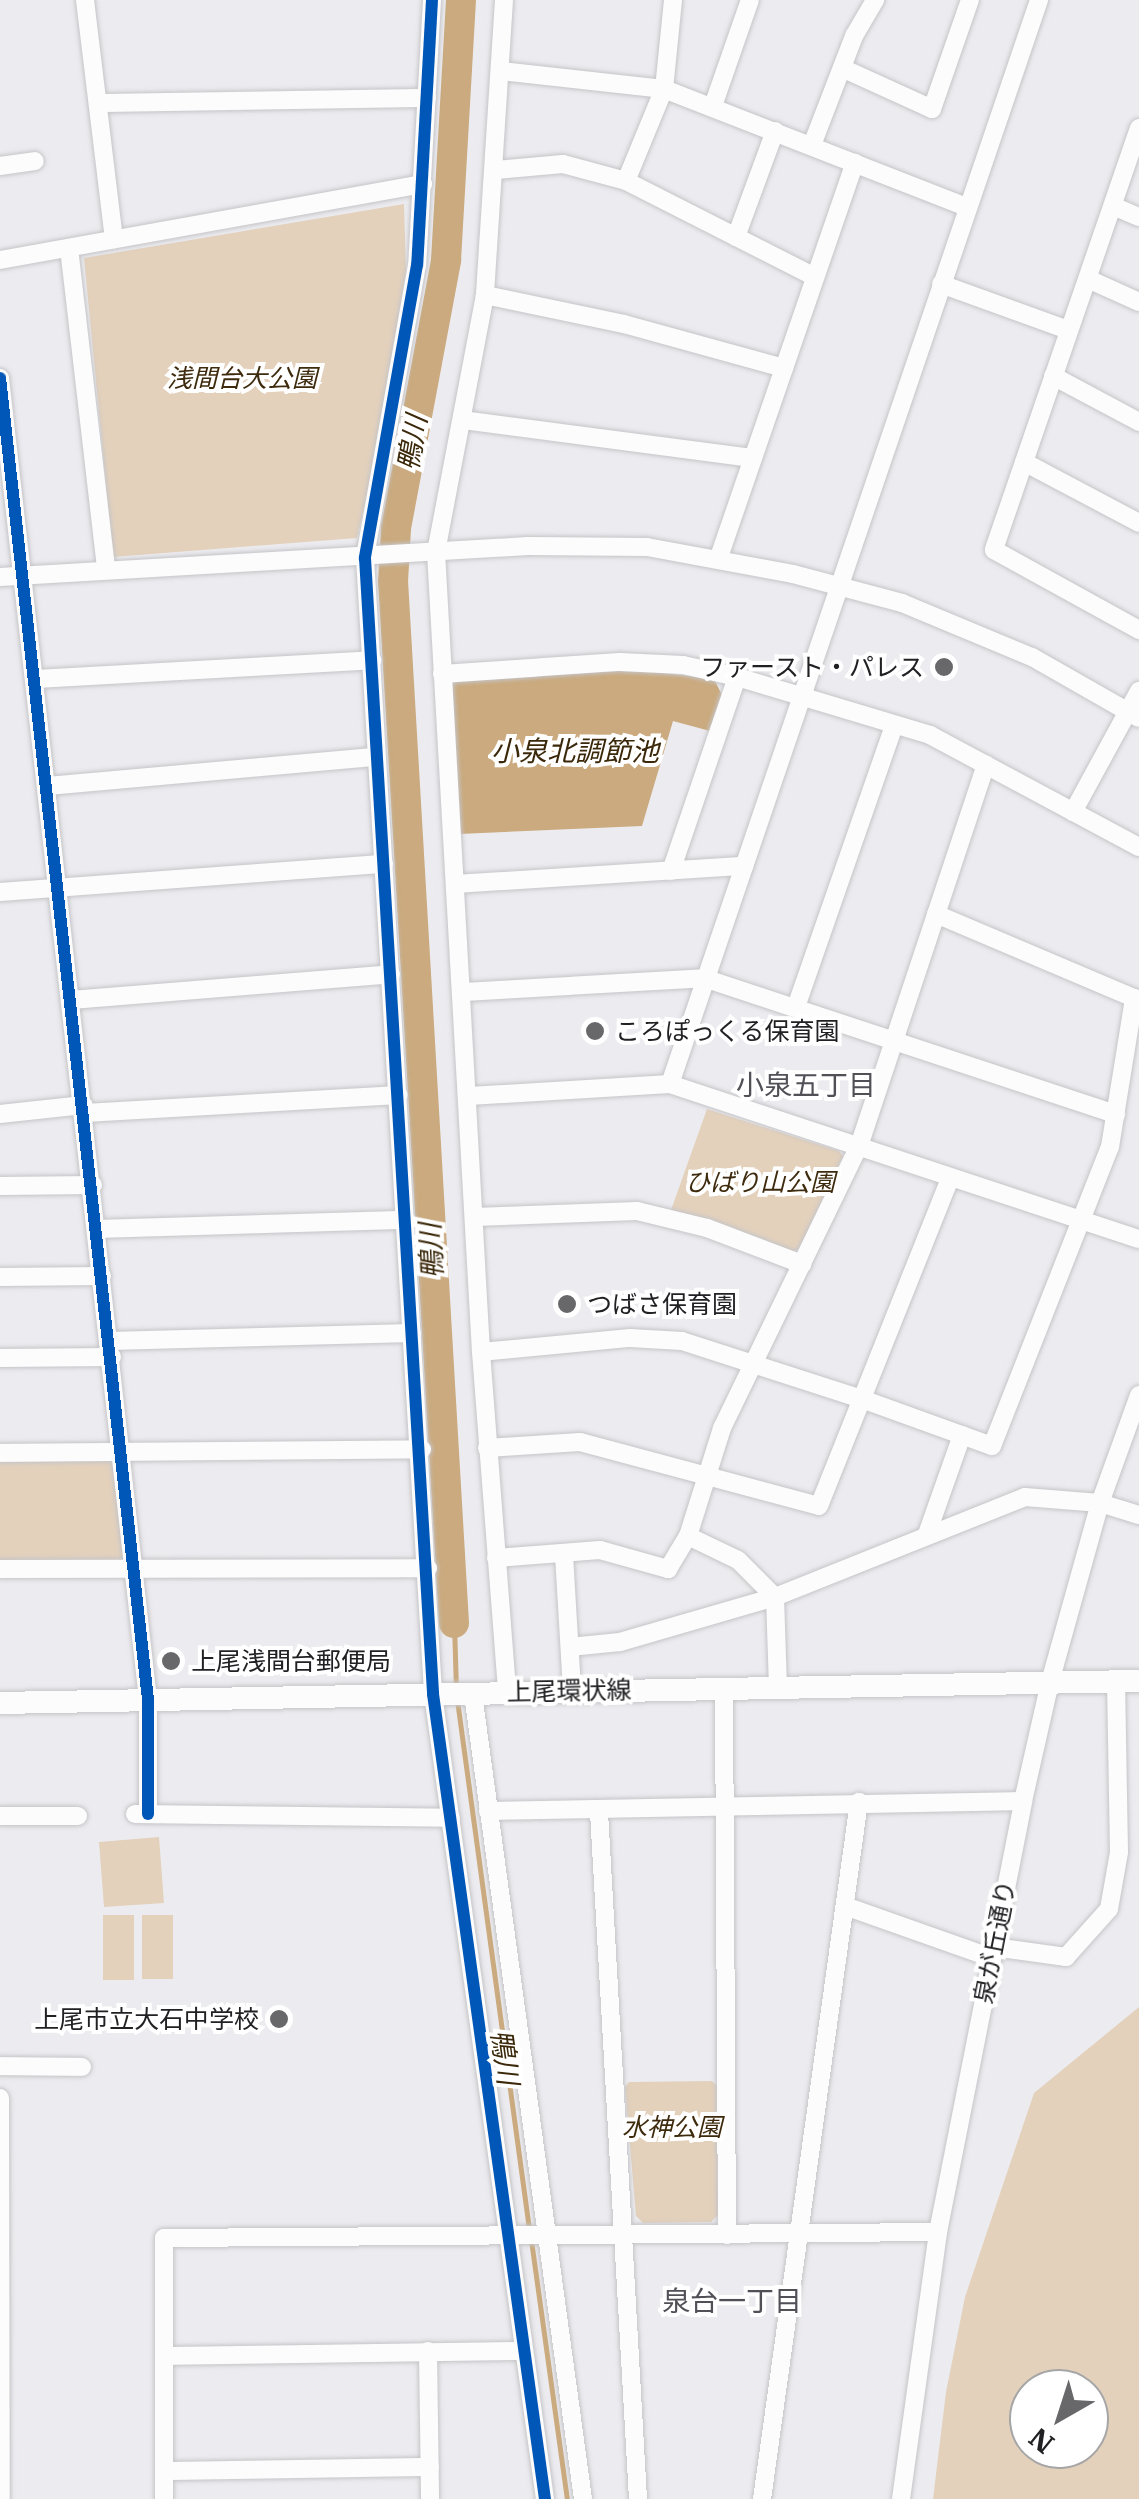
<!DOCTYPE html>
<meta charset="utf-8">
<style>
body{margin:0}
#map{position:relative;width:1139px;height:2499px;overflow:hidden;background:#ececf0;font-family:"IBM Plex Serif","Noto Sans JP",serif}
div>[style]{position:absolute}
.green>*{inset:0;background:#e3d1bc}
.water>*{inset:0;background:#caaa7e}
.stream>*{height:5px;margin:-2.5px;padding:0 2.5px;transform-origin:2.5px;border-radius:2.5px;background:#caaa7e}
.river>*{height:30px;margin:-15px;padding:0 15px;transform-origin:15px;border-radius:15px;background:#caaa7e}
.roads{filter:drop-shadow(0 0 2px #c5c5c8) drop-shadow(0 0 2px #c5c5c8)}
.minor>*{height:18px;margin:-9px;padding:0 9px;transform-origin:9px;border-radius:9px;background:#fcfcfd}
.major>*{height:22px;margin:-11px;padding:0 11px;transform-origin:11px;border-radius:11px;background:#fcfcfd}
.cycleway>*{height:12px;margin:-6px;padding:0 6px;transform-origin:6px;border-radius:6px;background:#0057b8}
.dots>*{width:28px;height:28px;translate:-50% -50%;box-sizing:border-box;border:5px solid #fff;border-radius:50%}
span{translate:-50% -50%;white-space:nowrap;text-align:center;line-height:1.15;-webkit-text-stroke:8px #fff;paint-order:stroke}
.park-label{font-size:25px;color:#3e2a0d;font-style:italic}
.poi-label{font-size:25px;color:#212124}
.right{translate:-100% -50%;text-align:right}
.left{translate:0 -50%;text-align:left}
.street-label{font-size:25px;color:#212124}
.water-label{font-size:28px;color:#3b280a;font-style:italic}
.neighbourhood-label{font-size:28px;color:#515057}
.north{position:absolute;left:1009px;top:2369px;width:100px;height:100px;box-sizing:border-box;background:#fff;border:2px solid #a6a6a7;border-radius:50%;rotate:219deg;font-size:28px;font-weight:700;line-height:40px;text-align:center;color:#212124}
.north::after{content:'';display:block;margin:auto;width:35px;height:45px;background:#68686b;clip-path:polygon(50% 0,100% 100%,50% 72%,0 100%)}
</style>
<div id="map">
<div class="green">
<div style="clip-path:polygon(404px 204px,406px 271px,376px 456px,357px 538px,113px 557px,84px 258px)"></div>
<div style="clip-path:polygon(707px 1109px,839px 1151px,843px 1156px,799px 1249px,793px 1251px,671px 1210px)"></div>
<div style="clip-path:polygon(116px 1459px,125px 1564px,0 1566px,0 1462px)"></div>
<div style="clip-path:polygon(159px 1837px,164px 1903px,104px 1907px,99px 1842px)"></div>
<div style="clip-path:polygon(103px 1915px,134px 1915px,134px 1980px,103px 1980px)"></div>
<div style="clip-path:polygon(142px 1915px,173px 1915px,173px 1979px,142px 1979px)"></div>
<div style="clip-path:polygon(evenodd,1139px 2007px,1139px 2499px,933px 2499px,946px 2392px,965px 2297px,1034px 2093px,1139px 2007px,1029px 2389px,1089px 2389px,1089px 2449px,1029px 2449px,1029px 2389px)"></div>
<div style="clip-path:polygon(712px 2081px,717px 2086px,718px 2215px,711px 2222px,643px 2223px,636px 2216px,625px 2087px,629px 2082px)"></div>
</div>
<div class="water">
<div style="clip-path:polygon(638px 670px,714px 679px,722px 695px,710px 731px,673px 721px,642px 826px,459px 834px,447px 691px,455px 680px)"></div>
</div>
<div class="stream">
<div style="left:454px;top:1623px;width:66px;rotate:88.3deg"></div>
<div style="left:457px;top:1700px;width:534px;rotate:82.25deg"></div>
<div style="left:531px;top:2240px;width:261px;rotate:82.1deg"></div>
</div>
<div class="river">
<div style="left:454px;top:1623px;width:1043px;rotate:-93.35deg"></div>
<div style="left:393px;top:582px;width:54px;rotate:-86.8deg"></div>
<div style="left:396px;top:528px;width:273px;rotate:-79.4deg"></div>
<div style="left:446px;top:260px;width:260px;rotate:-86.7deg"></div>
</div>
<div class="roads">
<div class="minor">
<div style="left:85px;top:0;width:241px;rotate:83.1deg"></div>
<div style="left:432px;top:0;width:265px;rotate:93.2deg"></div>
<div style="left:417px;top:265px;width:298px;rotate:100.1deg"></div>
<div style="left:365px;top:558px;width:1138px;rotate:86.57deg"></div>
<div style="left:433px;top:1694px;width:813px;rotate:82.08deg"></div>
<div style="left:504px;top:0;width:296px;rotate:93.7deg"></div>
<div style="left:485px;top:295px;width:262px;rotate:100.8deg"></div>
<div style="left:436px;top:552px;width:801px;rotate:86.78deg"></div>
<div style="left:481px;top:1352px;width:342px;rotate:85.6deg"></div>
<div style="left:842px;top:68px;width:99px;rotate:24.5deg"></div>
<div style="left:932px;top:109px;width:115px;rotate:-70.8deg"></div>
<div style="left:501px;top:71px;width:164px;rotate:6.3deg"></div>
<div style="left:664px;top:89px;width:325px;rotate:21.3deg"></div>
<div style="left:98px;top:103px;width:329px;rotate:-0.9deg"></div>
<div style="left:713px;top:106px;width:112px;rotate:-70.8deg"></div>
<div style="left:1139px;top:128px;width:446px;rotate:109deg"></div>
<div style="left:994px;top:550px;width:166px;rotate:28.9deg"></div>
<div style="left:812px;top:145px;width:117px;rotate:-68.9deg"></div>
<div style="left:854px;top:36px;width:42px;rotate:-59.7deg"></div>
<div style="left:0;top:166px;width:35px;rotate:-8deg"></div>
<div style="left:496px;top:170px;width:67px;rotate:-5.1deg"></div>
<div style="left:563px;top:164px;width:65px;rotate:15.1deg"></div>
<div style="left:626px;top:181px;width:212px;rotate:26.9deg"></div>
<div style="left:626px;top:181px;width:100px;rotate:-67.6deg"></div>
<div style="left:664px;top:89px;width:89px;rotate:-84.2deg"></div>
<div style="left:1113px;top:206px;width:28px;rotate:23deg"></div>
<div style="left:736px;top:237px;width:113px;rotate:-69.8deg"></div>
<div style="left:69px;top:248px;width:323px;rotate:83.4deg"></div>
<div style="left:0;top:260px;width:430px;rotate:-10.2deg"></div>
<div style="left:1088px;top:279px;width:56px;rotate:24.3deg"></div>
<div style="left:941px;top:284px;width:135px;rotate:19.9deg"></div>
<div style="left:485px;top:295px;width:142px;rotate:11.8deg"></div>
<div style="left:624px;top:324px;width:166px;rotate:15.4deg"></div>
<div style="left:1053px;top:376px;width:98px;rotate:28.1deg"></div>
<div style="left:0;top:378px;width:1330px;rotate:83.61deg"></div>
<div style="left:148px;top:1700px;width:114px;rotate:90deg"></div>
<div style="left:463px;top:420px;width:292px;rotate:7.5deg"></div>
<div style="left:1024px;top:462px;width:130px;rotate:27.9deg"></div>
<div style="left:719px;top:557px;width:417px;rotate:-71deg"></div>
<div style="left:0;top:577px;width:529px;rotate:-3.36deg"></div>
<div style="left:528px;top:546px;width:119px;rotate:0.5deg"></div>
<div style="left:647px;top:547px;width:148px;rotate:10.5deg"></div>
<div style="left:793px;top:574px;width:113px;rotate:14.9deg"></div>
<div style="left:902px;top:603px;width:141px;rotate:22.6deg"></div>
<div style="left:1032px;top:657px;width:123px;rotate:29.7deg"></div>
<div style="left:442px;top:674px;width:178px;rotate:-3.9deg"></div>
<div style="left:620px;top:662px;width:63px;rotate:2.7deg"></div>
<div style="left:683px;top:665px;width:55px;rotate:12.5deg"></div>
<div style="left:737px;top:677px;width:202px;rotate:16.7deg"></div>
<div style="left:930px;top:735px;width:237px;rotate:28.2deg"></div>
<div style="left:36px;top:679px;width:337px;rotate:-3.2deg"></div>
<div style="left:48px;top:786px;width:329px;rotate:-5.1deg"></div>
<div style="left:1073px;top:812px;width:138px;rotate:-61.4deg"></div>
<div style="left:671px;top:871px;width:205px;rotate:-71.2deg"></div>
<div style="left:455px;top:884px;width:290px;rotate:-3.6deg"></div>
<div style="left:0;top:892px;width:385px;rotate:-4.2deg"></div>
<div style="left:936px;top:914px;width:220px;rotate:23deg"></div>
<div style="left:464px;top:992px;width:240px;rotate:-3.3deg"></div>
<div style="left:704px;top:978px;width:434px;rotate:18.3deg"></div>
<div style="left:71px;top:1000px;width:321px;rotate:-4.6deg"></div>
<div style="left:796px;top:1007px;width:299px;rotate:-70.8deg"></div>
<div style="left:670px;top:1084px;width:1145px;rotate:-71.2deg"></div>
<div style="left:469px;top:1096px;width:201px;rotate:-3.4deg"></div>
<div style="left:670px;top:1084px;width:494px;rotate:18.3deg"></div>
<div style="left:85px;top:1113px;width:314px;rotate:-3.3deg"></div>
<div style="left:0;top:1114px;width:84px;rotate:-6.1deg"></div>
<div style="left:0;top:1186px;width:93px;rotate:-0.6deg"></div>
<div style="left:475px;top:1217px;width:162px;rotate:-2.1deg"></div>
<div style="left:637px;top:1211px;width:72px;rotate:13.7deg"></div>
<div style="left:707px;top:1228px;width:102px;rotate:20.8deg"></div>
<div style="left:97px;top:1229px;width:309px;rotate:-1.7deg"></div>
<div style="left:0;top:1277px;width:102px;rotate:-0.6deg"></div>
<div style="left:109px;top:1341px;width:303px;rotate:-1.5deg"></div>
<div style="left:481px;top:1352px;width:150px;rotate:-5.4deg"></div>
<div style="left:630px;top:1338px;width:52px;rotate:3.3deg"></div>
<div style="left:682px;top:1341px;width:189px;rotate:17.9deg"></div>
<div style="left:862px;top:1399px;width:138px;rotate:19.9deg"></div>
<div style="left:992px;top:1446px;width:321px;rotate:-68.5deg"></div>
<div style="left:1110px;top:1147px;width:151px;rotate:-80.8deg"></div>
<div style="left:0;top:1358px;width:112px;rotate:-0.5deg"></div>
<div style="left:487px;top:1448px;width:93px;rotate:-3.7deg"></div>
<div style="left:580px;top:1442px;width:247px;rotate:15deg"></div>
<div style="left:819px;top:1506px;width:353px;rotate:-68.2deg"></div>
<div style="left:0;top:1453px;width:422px;rotate:-0.5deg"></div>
<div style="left:927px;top:1534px;width:105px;rotate:-70.5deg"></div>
<div style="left:688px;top:1536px;width:55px;rotate:25.6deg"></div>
<div style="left:738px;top:1560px;width:52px;rotate:45deg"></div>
<div style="left:775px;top:1597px;width:90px;rotate:88.1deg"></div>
<div style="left:564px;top:1555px;width:136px;rotate:86.6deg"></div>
<div style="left:496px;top:1558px;width:104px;rotate:-4.4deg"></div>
<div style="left:600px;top:1550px;width:71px;rotate:15.6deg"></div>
<div style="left:668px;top:1569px;width:39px;rotate:-59deg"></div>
<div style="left:688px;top:1536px;width:113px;rotate:-72.5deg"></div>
<div style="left:722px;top:1428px;width:314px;rotate:-64.1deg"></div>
<div style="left:859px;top:1146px;width:402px;rotate:-71.6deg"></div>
<div style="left:0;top:1569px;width:428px;rotate:-0.1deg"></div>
<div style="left:570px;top:1647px;width:50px;rotate:-5.7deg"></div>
<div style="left:620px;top:1642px;width:161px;rotate:-16.2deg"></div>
<div style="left:775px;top:1597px;width:269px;rotate:-21.8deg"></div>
<div style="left:1025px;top:1497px;width:75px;rotate:4.6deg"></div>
<div style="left:1100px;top:1503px;width:41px;rotate:17.1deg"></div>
<div style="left:724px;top:1688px;width:547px;rotate:89.69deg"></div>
<div style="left:473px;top:1694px;width:812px;rotate:82.22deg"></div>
<div style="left:488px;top:1811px;width:535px;rotate:-1.07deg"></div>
<div style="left:599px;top:1812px;width:688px;rotate:86.75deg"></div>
<div style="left:135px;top:1814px;width:316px;rotate:0.7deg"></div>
<div style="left:0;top:1816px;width:78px"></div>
<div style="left:845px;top:1906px;width:156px;rotate:19.5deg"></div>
<div style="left:994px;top:1947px;width:73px;rotate:7.9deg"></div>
<div style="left:1066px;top:1957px;width:64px;rotate:-48.1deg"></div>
<div style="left:1109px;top:1909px;width:58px;rotate:-80deg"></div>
<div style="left:1119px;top:1852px;width:172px;rotate:-91deg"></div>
<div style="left:0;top:2066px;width:82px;rotate:0.7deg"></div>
<div style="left:0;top:2098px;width:401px;rotate:89.9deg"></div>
<div style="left:428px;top:2351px;width:148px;rotate:89.2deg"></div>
<div style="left:164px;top:2356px;width:359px;rotate:-0.8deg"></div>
<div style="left:164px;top:2471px;width:266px;rotate:-0.9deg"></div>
<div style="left:164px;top:2499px;width:261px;rotate:-90deg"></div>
<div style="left:164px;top:2238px;width:774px;rotate:-0.44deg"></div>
<div style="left:762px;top:2499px;width:704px;rotate:-82.08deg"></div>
<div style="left:901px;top:2499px;width:270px;rotate:-82.1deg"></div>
<div style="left:938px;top:2232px;width:439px;rotate:-78.8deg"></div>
<div style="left:1023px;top:1801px;width:122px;rotate:-77.2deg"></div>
<div style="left:1050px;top:1682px;width:186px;rotate:-74.4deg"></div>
<div style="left:1100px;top:1503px;width:115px;rotate:-70.1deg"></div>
</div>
<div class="major">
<div style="left:0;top:1703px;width:1139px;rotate:-1.11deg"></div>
</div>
</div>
<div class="cycleway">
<div style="left:432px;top:0;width:265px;rotate:93.2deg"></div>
<div style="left:417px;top:265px;width:298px;rotate:100.1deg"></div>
<div style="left:365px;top:558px;width:1138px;rotate:86.57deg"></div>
<div style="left:433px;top:1694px;width:813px;rotate:82.08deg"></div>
<div style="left:0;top:378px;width:1330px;rotate:83.61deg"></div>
<div style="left:148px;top:1700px;width:114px;rotate:90deg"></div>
</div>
<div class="dots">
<div style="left:944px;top:667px;background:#68686b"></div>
<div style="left:595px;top:1031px;background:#68686b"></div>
<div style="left:567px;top:1304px;background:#68686b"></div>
<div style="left:171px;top:1661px;background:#68686b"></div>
<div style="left:279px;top:2019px;background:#68686b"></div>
</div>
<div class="park-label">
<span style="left:242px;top:378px">浅間台大公園</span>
<span style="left:760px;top:1182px">ひばり山公園</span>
<span style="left:672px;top:2127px">水神公園</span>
</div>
<div class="poi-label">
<span class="right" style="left:924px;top:667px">ファースト・パレス</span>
<span class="left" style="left:615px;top:1031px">ころぽっくる保育園</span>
<span class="left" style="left:587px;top:1304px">つばさ保育園</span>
<span class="left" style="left:191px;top:1661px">上尾浅間台郵便局</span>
<span class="right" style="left:259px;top:2019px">上尾市立大石中学校</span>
</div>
<div class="street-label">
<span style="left:569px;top:1691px;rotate:-1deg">上尾環状線</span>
<span style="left:995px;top:1942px;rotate:-79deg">泉が丘通り</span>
</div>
<div class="water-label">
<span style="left:412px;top:443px;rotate:-80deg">鴨川</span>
<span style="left:575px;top:751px">小泉北調節池</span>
<span style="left:431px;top:1251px;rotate:-93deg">鴨川</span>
<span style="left:505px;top:2057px;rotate:82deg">鴨川</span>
</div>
<div class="neighbourhood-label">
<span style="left:806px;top:1085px">小泉五丁目</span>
<span style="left:732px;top:2301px">泉台一丁目</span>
</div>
<div class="north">N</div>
</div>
